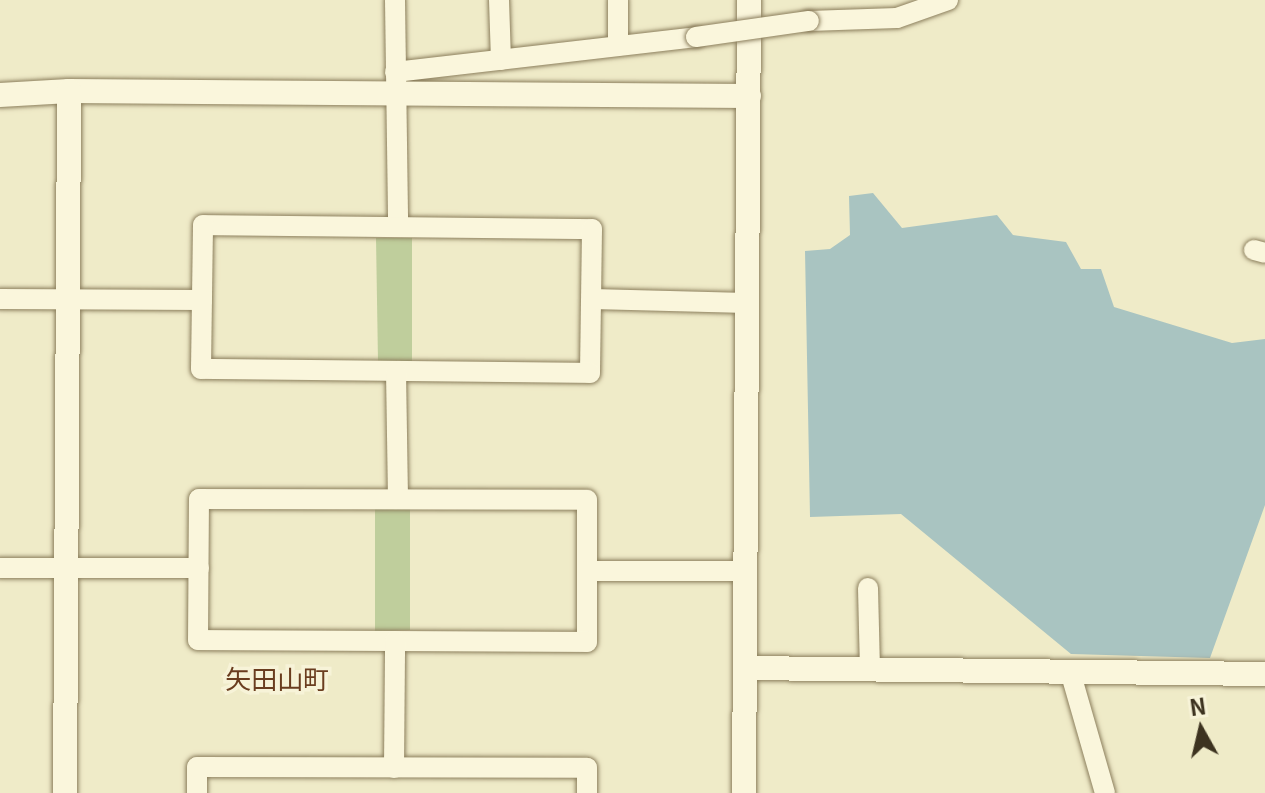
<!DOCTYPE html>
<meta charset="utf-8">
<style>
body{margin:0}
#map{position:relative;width:1265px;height:793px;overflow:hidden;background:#efebc8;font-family:Georgia,"Noto Sans JP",serif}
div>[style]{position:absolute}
.green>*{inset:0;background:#bfce9c}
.water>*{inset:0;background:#a9c4c1}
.roads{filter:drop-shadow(0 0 2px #8c7f5d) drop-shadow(0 0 2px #8c7f5d)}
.minor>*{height:20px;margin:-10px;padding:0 10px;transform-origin:10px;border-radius:10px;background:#faf6dc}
.tertiary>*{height:24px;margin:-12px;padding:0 12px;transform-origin:12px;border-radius:12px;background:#faf6dc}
.bridges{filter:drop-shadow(0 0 2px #8c7f5d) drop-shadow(0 0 2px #8c7f5d)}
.minor-bridge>*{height:20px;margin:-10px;padding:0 10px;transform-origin:10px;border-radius:10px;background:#faf6dc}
span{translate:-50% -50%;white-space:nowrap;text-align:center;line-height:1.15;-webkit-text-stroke:7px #f7f3d8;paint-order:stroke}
.neighbourhood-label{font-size:26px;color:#6a3d1f}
.north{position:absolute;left:1161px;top:689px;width:80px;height:80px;-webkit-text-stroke:6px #f7f3d8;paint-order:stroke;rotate:352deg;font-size:22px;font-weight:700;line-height:32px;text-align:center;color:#3d3320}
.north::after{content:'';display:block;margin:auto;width:28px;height:36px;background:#3d3320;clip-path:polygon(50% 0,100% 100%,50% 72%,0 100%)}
</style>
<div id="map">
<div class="green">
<div style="clip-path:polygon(376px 238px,412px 238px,412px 361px,378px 361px)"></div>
<div style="clip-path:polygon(375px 507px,410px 507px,410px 630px,375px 631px)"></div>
</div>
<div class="water">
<div style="clip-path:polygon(873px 193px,902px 228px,997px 215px,1013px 235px,1066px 242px,1081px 269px,1101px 269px,1114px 307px,1232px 343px,1265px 339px,1265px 505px,1210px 658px,1071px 654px,901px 514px,810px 517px,805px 251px,830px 249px,850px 235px,849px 196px)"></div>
</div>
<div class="roads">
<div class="minor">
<div style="left:395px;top:0;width:227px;rotate:89.2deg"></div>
<div style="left:499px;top:0;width:60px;rotate:88.1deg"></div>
<div style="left:809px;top:21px;width:88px;rotate:-2deg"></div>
<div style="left:897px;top:18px;width:54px;rotate:-19.4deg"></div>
<div style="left:618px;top:46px;width:46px;rotate:-90deg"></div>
<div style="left:395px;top:72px;width:303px;rotate:-6.6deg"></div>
<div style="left:203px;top:225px;width:389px;rotate:0.6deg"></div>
<div style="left:592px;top:229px;width:144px;rotate:90.8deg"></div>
<div style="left:590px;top:373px;width:389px;rotate:-179.4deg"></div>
<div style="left:201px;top:369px;width:144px;rotate:-89.2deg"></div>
<div style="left:1254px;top:250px;width:11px;rotate:15deg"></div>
<div style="left:0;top:299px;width:202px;rotate:0.3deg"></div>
<div style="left:592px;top:299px;width:155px;rotate:1.5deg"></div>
<div style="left:396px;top:371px;width:128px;rotate:89.1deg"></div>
<div style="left:199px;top:499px;width:388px;rotate:0.1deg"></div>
<div style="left:587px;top:500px;width:142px;rotate:90deg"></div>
<div style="left:587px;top:642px;width:389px;rotate:-179.7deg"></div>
<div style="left:198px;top:640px;width:141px;rotate:-89.6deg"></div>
<div style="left:0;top:568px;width:199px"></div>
<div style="left:587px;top:571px;width:159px"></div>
<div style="left:868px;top:588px;width:81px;rotate:88.6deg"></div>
<div style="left:1070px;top:671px;width:127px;rotate:74deg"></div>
<div style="left:394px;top:768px;width:127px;rotate:-89.5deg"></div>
<div style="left:197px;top:793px;width:26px;rotate:-90deg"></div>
<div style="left:197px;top:767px;width:390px;rotate:0.1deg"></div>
<div style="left:587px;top:768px;width:25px;rotate:90deg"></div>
</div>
<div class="tertiary">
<div style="left:0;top:95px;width:69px;rotate:-3.3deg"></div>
<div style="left:69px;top:91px;width:680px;rotate:0.42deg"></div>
<div style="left:745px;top:668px;width:520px;rotate:0.66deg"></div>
<div style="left:65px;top:793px;width:702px;rotate:-89.67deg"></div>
<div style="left:744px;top:793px;width:793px;rotate:-89.64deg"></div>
</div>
</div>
<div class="bridges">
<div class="minor-bridge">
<div style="left:696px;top:37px;width:114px;rotate:-8.1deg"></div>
</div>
</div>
<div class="neighbourhood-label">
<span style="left:277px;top:678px">矢田山町</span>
</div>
<div class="north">N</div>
</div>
